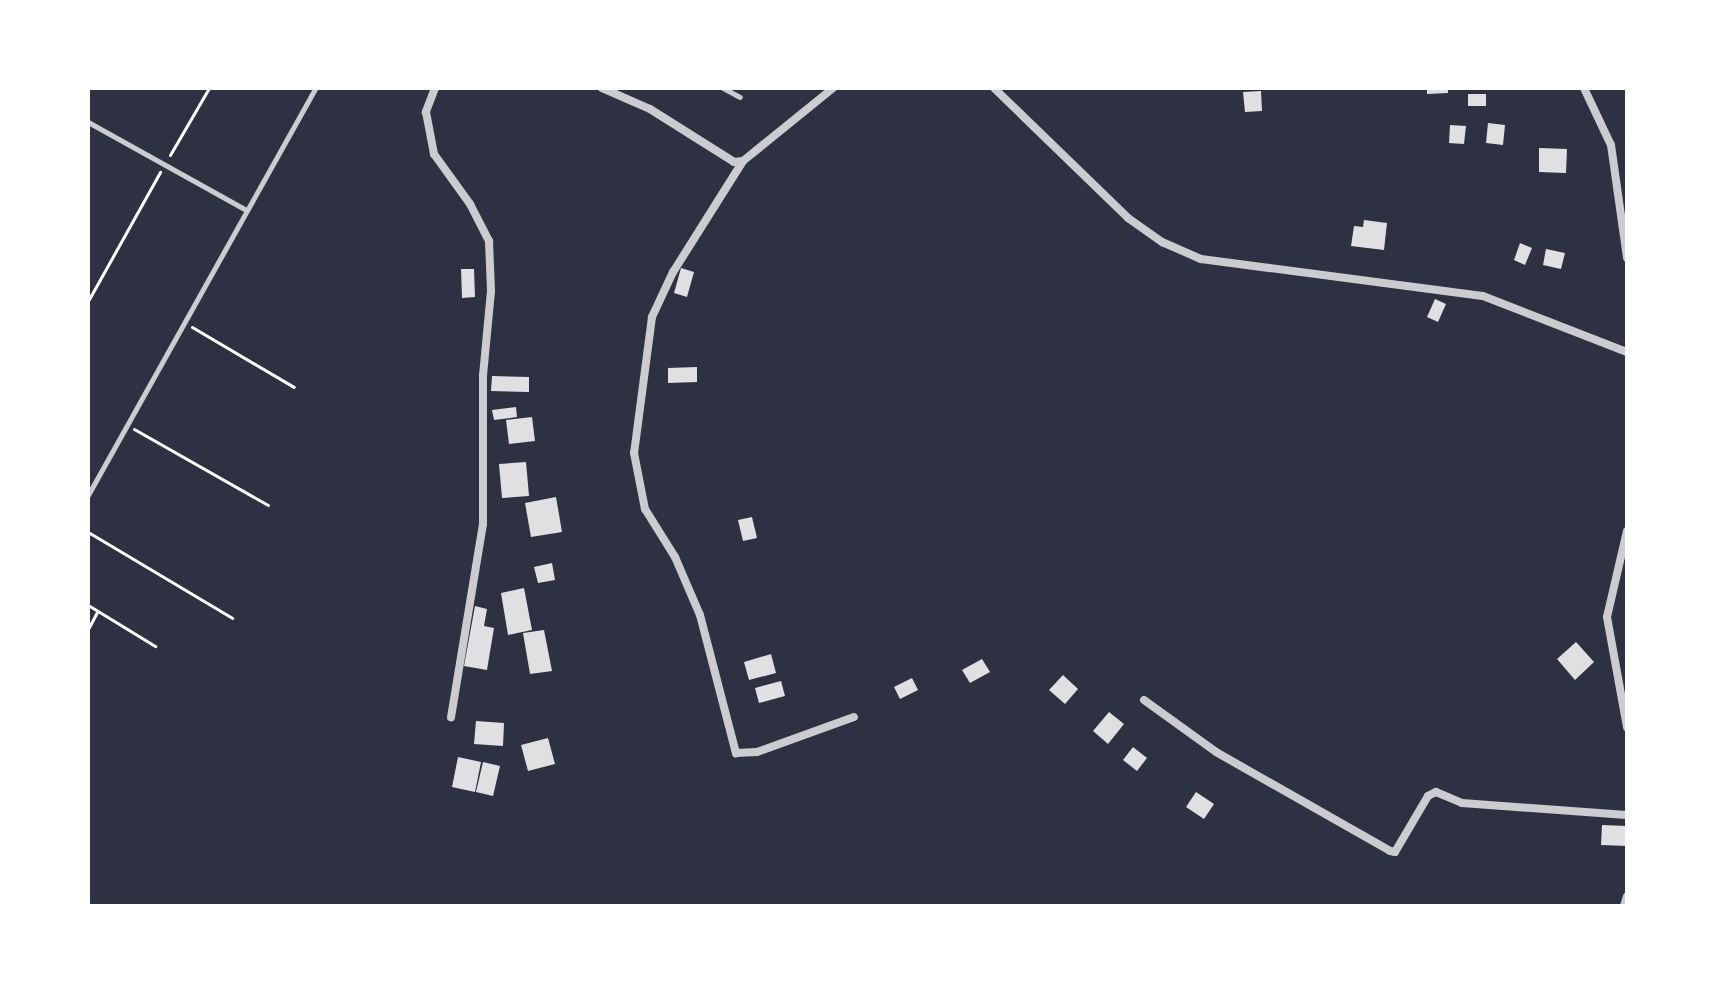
<!DOCTYPE html>
<style>
body{margin:0}
#map{position:relative;width:1715px;height:994px;overflow:hidden;background:#2d3142;font-family:Roboto,sans-serif}
div>[style]{position:absolute}
.building>*{inset:0;background:#e0e0e3}
.path>*{height:3px;margin:-1.5px;padding:0 1.5px;transform-origin:1.5px;border-radius:1.5px;background:#fff}
.service>*{height:5px;margin:-2.5px;padding:0 2.5px;transform-origin:2.5px;border-radius:2.5px;background:#caccd0}
.minor>*{height:8px;margin:-4px;padding:0 4px;transform-origin:4px;border-radius:4px;background:#caccd0}
span{translate:-50% -50%;white-space:nowrap;text-align:center;line-height:1.15;-webkit-text-stroke:6px #fff;paint-order:stroke}
.frame{position:absolute;inset:0;border:90px solid #fff;pointer-events:none}
</style>
<div id="map">
<div class="building">
<div style="clip-path:polygon(1427px 88px,1448px 88px,1448px 93px,1427px 94px)"></div>
<div style="clip-path:polygon(1261px 91px,1262px 111px,1245px 112px,1243px 92px)"></div>
<div style="clip-path:polygon(1468px 94px,1486px 94px,1486px 106px,1468px 106px)"></div>
<div style="clip-path:polygon(1488px 123px,1505px 125px,1503px 145px,1486px 143px)"></div>
<div style="clip-path:polygon(1450px 125px,1466px 126px,1464px 144px,1449px 143px)"></div>
<div style="clip-path:polygon(1539px 148px,1567px 149px,1566px 173px,1539px 172px)"></div>
<div style="clip-path:polygon(1364px 220px,1387px 223px,1384px 250px,1351px 246px,1354px 226px,1363px 227px)"></div>
<div style="clip-path:polygon(1520px 243px,1532px 248px,1525px 265px,1514px 260px)"></div>
<div style="clip-path:polygon(1546px 249px,1565px 253px,1561px 269px,1543px 265px)"></div>
<div style="clip-path:polygon(681px 268px,694px 272px,687px 297px,674px 293px)"></div>
<div style="clip-path:polygon(461px 269px,474px 269px,475px 297px,462px 298px)"></div>
<div style="clip-path:polygon(1435px 299px,1446px 304px,1438px 322px,1427px 317px)"></div>
<div style="clip-path:polygon(697px 367px,697px 382px,668px 383px,668px 368px)"></div>
<div style="clip-path:polygon(492px 376px,529px 377px,529px 392px,491px 391px)"></div>
<div style="clip-path:polygon(516px 407px,517px 417px,494px 420px,492px 410px)"></div>
<div style="clip-path:polygon(532px 417px,535px 441px,509px 444px,506px 420px)"></div>
<div style="clip-path:polygon(526px 462px,529px 496px,502px 498px,499px 464px)"></div>
<div style="clip-path:polygon(556px 497px,562px 532px,531px 537px,525px 503px)"></div>
<div style="clip-path:polygon(752px 517px,757px 538px,743px 541px,738px 520px)"></div>
<div style="clip-path:polygon(552px 563px,555px 580px,538px 583px,534px 567px)"></div>
<div style="clip-path:polygon(524px 588px,532px 630px,508px 635px,501px 593px)"></div>
<div style="clip-path:polygon(475px 606px,487px 609px,484px 626px,494px 628px,487px 670px,464px 666px)"></div>
<div style="clip-path:polygon(544px 630px,552px 671px,530px 674px,523px 633px)"></div>
<div style="clip-path:polygon(1576px 642px,1594px 662px,1575px 680px,1557px 659px)"></div>
<div style="clip-path:polygon(771px 654px,776px 673px,749px 680px,744px 662px)"></div>
<div style="clip-path:polygon(982px 659px,990px 672px,970px 683px,962px 670px)"></div>
<div style="clip-path:polygon(1063px 675px,1078px 689px,1065px 704px,1049px 690px)"></div>
<div style="clip-path:polygon(912px 678px,918px 690px,900px 699px,894px 687px)"></div>
<div style="clip-path:polygon(781px 681px,785px 696px,759px 703px,755px 688px)"></div>
<div style="clip-path:polygon(1109px 712px,1124px 724px,1108px 744px,1093px 731px)"></div>
<div style="clip-path:polygon(476px 721px,504px 723px,503px 746px,474px 744px)"></div>
<div style="clip-path:polygon(548px 738px,555px 764px,528px 771px,521px 745px)"></div>
<div style="clip-path:polygon(1133px 747px,1147px 758px,1137px 771px,1123px 760px)"></div>
<div style="clip-path:polygon(458px 757px,481px 762px,475px 792px,452px 787px)"></div>
<div style="clip-path:polygon(483px 762px,500px 766px,493px 796px,476px 792px)"></div>
<div style="clip-path:polygon(1196px 792px,1214px 804px,1204px 819px,1186px 807px)"></div>
<div style="clip-path:polygon(1602px 825px,1627px 826px,1627px 846px,1601px 845px)"></div>
</div>
<div class="path">
<div style="left:170px;top:155px;width:78px;rotate:-59.8deg"></div>
<div style="left:88px;top:301px;width:148px;rotate:-60.8deg"></div>
<div style="left:192px;top:327px;width:118px;rotate:30.5deg"></div>
<div style="left:134px;top:429px;width:154px;rotate:29.6deg"></div>
<div style="left:88px;top:532px;width:168px;rotate:30.8deg"></div>
<div style="left:88px;top:605px;width:79px;rotate:31.5deg"></div>
<div style="left:88px;top:629px;width:19px;rotate:-62deg"></div>
</div>
<div class="service">
<div style="left:723px;top:88px;width:19px;rotate:28deg"></div>
<div style="left:88px;top:122px;width:179px;rotate:29.1deg"></div>
<div style="left:88px;top:495px;width:466px;rotate:-60.8deg"></div>
</div>
<div class="minor">
<div style="left:435px;top:88px;width:26px;rotate:111deg"></div>
<div style="left:426px;top:112px;width:43px;rotate:79.2deg"></div>
<div style="left:434px;top:154px;width:62px;rotate:54.2deg"></div>
<div style="left:470px;top:204px;width:42px;rotate:62.8deg"></div>
<div style="left:489px;top:241px;width:50px;rotate:87.7deg"></div>
<div style="left:491px;top:291px;width:84px;rotate:95.4deg"></div>
<div style="left:483px;top:375px;width:149px;rotate:90deg"></div>
<div style="left:483px;top:524px;width:196px;rotate:99.4deg"></div>
<div style="left:602px;top:88px;width:52px;rotate:23.6deg"></div>
<div style="left:650px;top:109px;width:99px;rotate:32.2deg"></div>
<div style="left:734px;top:162px;width:9px;rotate:-6deg"></div>
<div style="left:743px;top:161px;width:116px;rotate:-39deg"></div>
<div style="left:994px;top:88px;width:187px;rotate:44.1deg"></div>
<div style="left:1128px;top:218px;width:42px;rotate:35.2deg"></div>
<div style="left:1162px;top:242px;width:43px;rotate:23.6deg"></div>
<div style="left:1201px;top:259px;width:284px;rotate:7.5deg"></div>
<div style="left:1483px;top:296px;width:155px;rotate:21.3deg"></div>
<div style="left:1584px;top:88px;width:63px;rotate:64.7deg"></div>
<div style="left:1611px;top:145px;width:114px;rotate:81.9deg"></div>
<div style="left:743px;top:161px;width:131px;rotate:122.2deg"></div>
<div style="left:673px;top:272px;width:50px;rotate:115deg"></div>
<div style="left:652px;top:317px;width:137px;rotate:97.5deg"></div>
<div style="left:634px;top:453px;width:57px;rotate:78.9deg"></div>
<div style="left:645px;top:509px;width:57px;rotate:58deg"></div>
<div style="left:675px;top:557px;width:63px;rotate:66.7deg"></div>
<div style="left:700px;top:615px;width:143px;rotate:75.4deg"></div>
<div style="left:736px;top:753px;width:21px;rotate:-3deg"></div>
<div style="left:757px;top:752px;width:103px;rotate:-19.8deg"></div>
<div style="left:1627px;top:531px;width:88px;rotate:103.1deg"></div>
<div style="left:1607px;top:617px;width:112px;rotate:79.7deg"></div>
<div style="left:1144px;top:700px;width:89px;rotate:35.8deg"></div>
<div style="left:1216px;top:752px;width:200px;rotate:29.6deg"></div>
<div style="left:1390px;top:851px;width:5px;rotate:11deg"></div>
<div style="left:1395px;top:852px;width:65px;rotate:-59.5deg"></div>
<div style="left:1428px;top:796px;width:9px;rotate:-27deg"></div>
<div style="left:1436px;top:792px;width:28px;rotate:23deg"></div>
<div style="left:1462px;top:803px;width:165px;rotate:4.2deg"></div>
<div style="left:1624px;top:906px;width:10px;rotate:-73deg"></div>
</div>
<div class="frame"></div>
</div>
